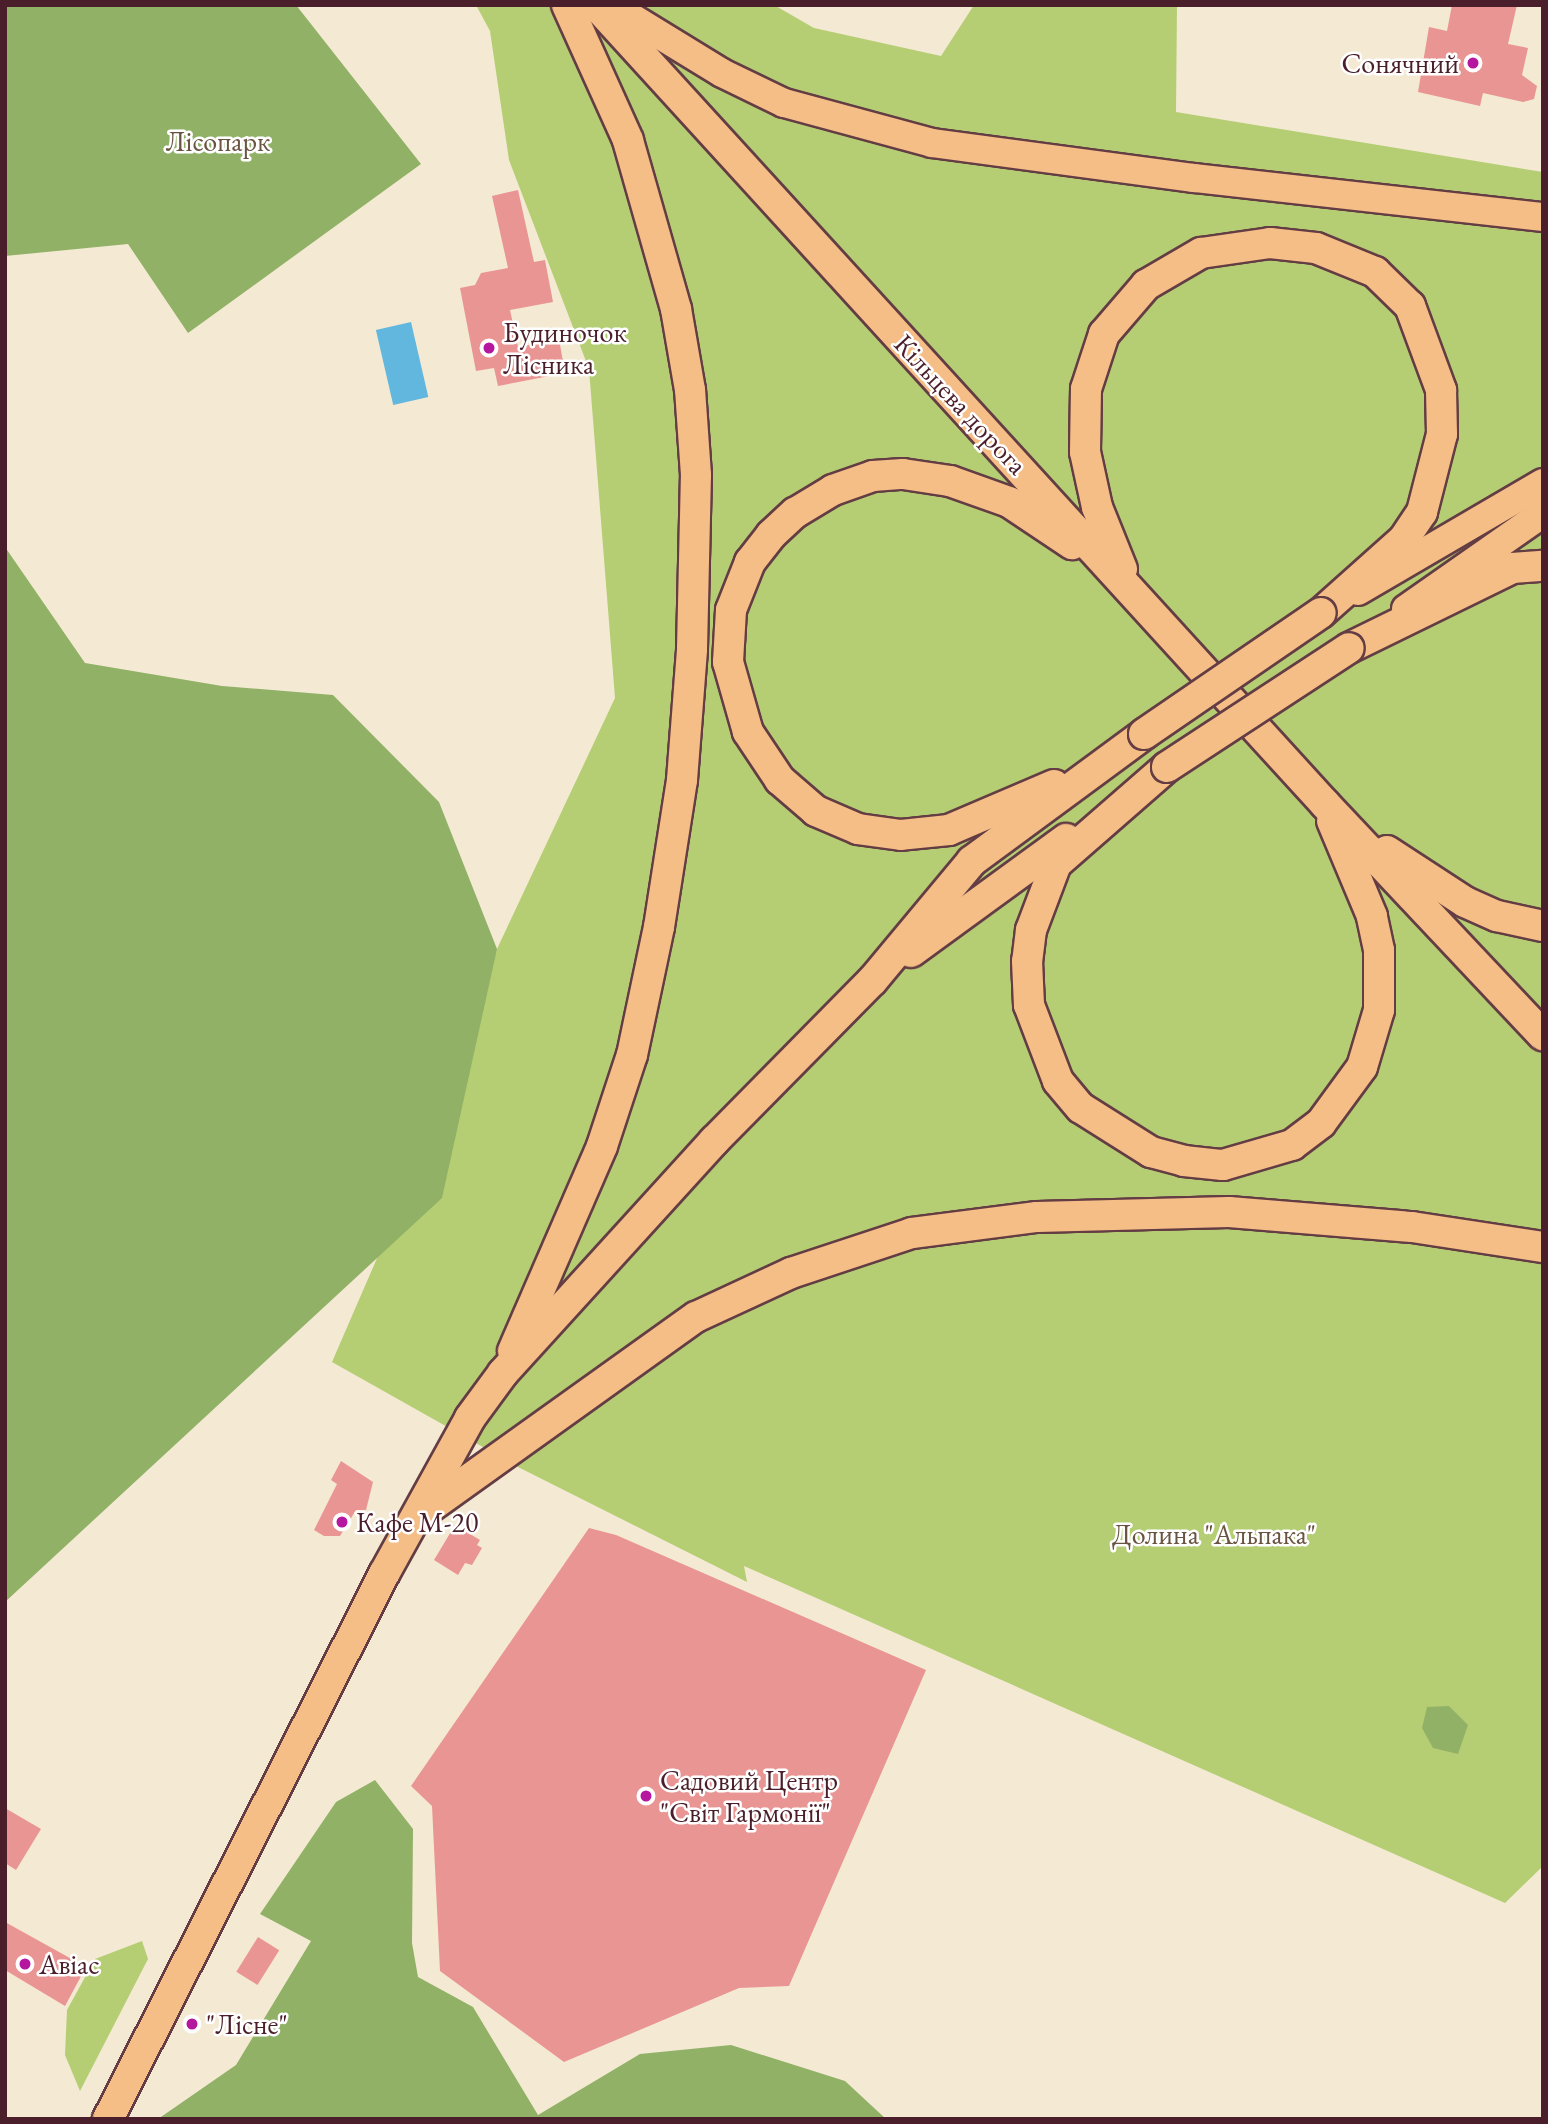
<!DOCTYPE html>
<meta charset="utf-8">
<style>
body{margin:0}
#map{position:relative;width:1548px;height:2124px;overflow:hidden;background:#f4e9d3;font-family:"EB Garamond",serif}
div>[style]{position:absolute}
.green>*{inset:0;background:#b5ce74}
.forest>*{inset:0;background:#90b166}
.water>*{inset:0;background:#61b7de;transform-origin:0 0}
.building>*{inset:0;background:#e99593;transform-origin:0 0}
.roads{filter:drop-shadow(2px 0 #643d44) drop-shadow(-2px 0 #643d44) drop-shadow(0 2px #643d44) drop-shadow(0 -2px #643d44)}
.primary>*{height:28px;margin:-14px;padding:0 14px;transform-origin:14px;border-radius:14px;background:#f6be87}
.trunk>*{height:30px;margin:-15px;padding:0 15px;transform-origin:15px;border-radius:15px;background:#f6be87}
.bridges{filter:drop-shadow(2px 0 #643d44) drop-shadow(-2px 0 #643d44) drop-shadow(0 2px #643d44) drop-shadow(0 -2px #643d44)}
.trunk-bridge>*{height:30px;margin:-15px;padding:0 15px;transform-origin:15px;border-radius:15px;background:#f6be87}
.dots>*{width:19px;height:19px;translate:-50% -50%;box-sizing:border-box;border:4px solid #fff;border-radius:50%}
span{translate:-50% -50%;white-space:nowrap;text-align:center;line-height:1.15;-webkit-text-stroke:5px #fff;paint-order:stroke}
.poi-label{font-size:28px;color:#4a1f2b}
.right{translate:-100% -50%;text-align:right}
.left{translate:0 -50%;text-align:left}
.park-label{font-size:28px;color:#6a5441}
.street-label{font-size:28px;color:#4a1f2b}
.frame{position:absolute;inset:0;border:7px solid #4a1f2b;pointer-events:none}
</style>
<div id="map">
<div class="green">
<i style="clip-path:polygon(476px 5px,774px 5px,814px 28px,941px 56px,974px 5px,1177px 5px,1176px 112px,1543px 172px,1543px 1866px,1505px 1903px,744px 1566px,747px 1582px,520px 1468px,332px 1362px,420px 1159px,497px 949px,615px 698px,589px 369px,509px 160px,490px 31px)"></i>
<i style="clip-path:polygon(142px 1941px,148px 1959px,80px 2091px,65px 2055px,67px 2010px,95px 1959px)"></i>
</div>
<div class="forest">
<i style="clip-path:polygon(5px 5px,296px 5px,421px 164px,188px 333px,128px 244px,5px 256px)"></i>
<i style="clip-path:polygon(5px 547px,85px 663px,222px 686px,333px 695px,439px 802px,497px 949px,442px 1198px,5px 1602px)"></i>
<i style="clip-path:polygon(1449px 1706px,1468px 1725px,1458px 1754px,1433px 1748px,1422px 1728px,1427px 1707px)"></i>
<i style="clip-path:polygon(375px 1780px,413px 1829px,412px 1943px,418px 1977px,473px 2007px,538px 2115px,640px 2054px,731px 2045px,845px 2081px,886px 2119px,158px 2119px,236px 2065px,311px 1941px,260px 1914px,336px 1802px)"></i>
</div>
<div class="water">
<i style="left:411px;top:322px;width:77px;height:36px;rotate:77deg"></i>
</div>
<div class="building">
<i style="clip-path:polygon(1452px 5px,1517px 5px,1508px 44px,1528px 48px,1522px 75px,1537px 86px,1534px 99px,1523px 102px,1483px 93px,1480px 106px,1418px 92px,1429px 27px,1447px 31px)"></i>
<i style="clip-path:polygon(518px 190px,534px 262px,545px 260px,553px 302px,510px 310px,518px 347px,559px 339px,565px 373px,498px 386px,494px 368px,476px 371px,460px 288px,475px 285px,481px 273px,508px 268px,492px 196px)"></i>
<i style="clip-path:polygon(341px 1461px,373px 1482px,366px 1510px,356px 1510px,340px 1536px,324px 1536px,314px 1530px,337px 1484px,331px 1480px)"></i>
<i style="clip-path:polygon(455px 1525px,480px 1540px,477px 1545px,482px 1548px,472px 1565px,465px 1563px,458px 1575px,434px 1560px)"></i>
<i style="clip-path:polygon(589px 1528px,616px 1535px,926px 1670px,789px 1986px,739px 1988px,564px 2062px,440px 1971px,432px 1806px,411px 1786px)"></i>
<i style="clip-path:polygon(5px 1808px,41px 1829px,16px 1870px,5px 1863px)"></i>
<i style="clip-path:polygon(5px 1922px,86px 1967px,65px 2006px,5px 1970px)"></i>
<i style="left:258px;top:1937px;width:25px;height:41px;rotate:32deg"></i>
</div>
<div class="roads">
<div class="primary">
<i style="left:611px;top:5px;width:130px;rotate:31.5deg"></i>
<i style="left:722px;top:73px;width:69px;rotate:25.8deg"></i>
<i style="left:784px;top:103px;width:153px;rotate:15.1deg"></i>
<i style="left:932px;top:143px;width:264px;rotate:7.6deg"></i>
<i style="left:1194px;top:178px;width:351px;rotate:6.4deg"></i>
<i style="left:1358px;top:591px;width:214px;rotate:-30.3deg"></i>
<i style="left:1406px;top:609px;width:167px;rotate:-35deg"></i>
</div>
<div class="trunk">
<i style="left:596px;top:5px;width:1082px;rotate:47.62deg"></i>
<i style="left:1325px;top:804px;width:318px;rotate:46.7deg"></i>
<i style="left:1122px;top:569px;width:67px;rotate:-112deg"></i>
<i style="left:1097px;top:507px;width:56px;rotate:-102.3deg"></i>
<i style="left:1085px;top:452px;width:63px;rotate:-89.1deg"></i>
<i style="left:1086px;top:389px;width:58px;rotate:-71.9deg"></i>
<i style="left:1104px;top:334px;width:65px;rotate:-49.4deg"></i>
<i style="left:1146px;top:285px;width:64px;rotate:-30.2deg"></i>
<i style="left:1201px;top:253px;width:70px;rotate:-8.2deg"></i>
<i style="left:1270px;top:243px;width:46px;rotate:6.2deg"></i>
<i style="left:1316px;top:248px;width:64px;rotate:22.1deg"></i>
<i style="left:1375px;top:272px;width:49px;rotate:44.2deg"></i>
<i style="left:1410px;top:306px;width:90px;rotate:69.7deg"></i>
<i style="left:1441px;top:390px;width:44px;rotate:88.7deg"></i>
<i style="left:1442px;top:434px;width:81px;rotate:104.4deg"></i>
<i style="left:1422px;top:512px;width:32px;rotate:124deg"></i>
<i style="left:1404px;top:539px;width:111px;rotate:138.3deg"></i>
<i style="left:1349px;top:648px;width:182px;rotate:-26.1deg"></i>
<i style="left:1512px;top:568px;width:31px;rotate:-4deg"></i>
<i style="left:1167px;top:767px;width:147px;rotate:138.9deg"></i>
<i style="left:1056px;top:864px;width:71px;rotate:110.7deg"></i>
<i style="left:1031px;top:930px;width:31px;rotate:97deg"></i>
<i style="left:1027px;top:961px;width:44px;rotate:87.4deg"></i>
<i style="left:1029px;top:1005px;width:81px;rotate:69.1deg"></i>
<i style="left:1058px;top:1081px;width:35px;rotate:50deg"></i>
<i style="left:1081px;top:1108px;width:83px;rotate:32.2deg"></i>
<i style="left:1151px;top:1152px;width:34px;rotate:15deg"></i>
<i style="left:1184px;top:1161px;width:39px;rotate:6deg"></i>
<i style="left:1223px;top:1165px;width:72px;rotate:-16.2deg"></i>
<i style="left:1292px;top:1145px;width:36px;rotate:-37deg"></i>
<i style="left:1321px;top:1123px;width:69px;rotate:-53.8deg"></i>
<i style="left:1362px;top:1067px;width:59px;rotate:-73.4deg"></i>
<i style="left:1379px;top:1010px;width:60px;rotate:-90deg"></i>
<i style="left:1379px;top:950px;width:35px;rotate:-102deg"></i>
<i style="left:1372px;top:916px;width:103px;rotate:-112.8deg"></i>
<i style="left:1054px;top:785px;width:114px;rotate:156.8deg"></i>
<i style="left:949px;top:830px;width:48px;rotate:174.1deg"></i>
<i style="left:901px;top:835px;width:43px;rotate:-172.1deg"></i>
<i style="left:858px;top:829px;width:46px;rotate:-156.8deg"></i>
<i style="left:816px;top:811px;width:48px;rotate:-139.3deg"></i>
<i style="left:780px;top:780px;width:58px;rotate:-123.7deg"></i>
<i style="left:748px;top:732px;width:73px;rotate:-105.9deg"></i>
<i style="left:728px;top:662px;width:52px;rotate:-86.7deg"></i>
<i style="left:731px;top:610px;width:52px;rotate:-68.4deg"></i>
<i style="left:750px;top:562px;width:34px;rotate:-52deg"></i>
<i style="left:771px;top:535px;width:33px;rotate:-43deg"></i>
<i style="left:795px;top:513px;width:44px;rotate:-31.2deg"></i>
<i style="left:833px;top:490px;width:42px;rotate:-19.3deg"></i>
<i style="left:873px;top:476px;width:30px;rotate:-4deg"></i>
<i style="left:903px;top:474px;width:48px;rotate:8.5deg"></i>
<i style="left:950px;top:481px;width:63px;rotate:19.6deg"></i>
<i style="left:1009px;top:502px;width:76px;rotate:33.7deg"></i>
<i style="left:1387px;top:851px;width:93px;rotate:33.2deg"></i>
<i style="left:1465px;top:902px;width:35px;rotate:24deg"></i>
<i style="left:1497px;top:916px;width:47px;rotate:12.3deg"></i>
<i style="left:911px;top:952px;width:192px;rotate:-36.1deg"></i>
<i style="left:513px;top:1351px;width:223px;rotate:-66.5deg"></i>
<i style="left:602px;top:1146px;width:96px;rotate:-71.8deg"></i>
<i style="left:632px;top:1055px;width:131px;rotate:-78.1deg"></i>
<i style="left:659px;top:927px;width:149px;rotate:-81.1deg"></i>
<i style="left:682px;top:780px;width:131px;rotate:-85.6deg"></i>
<i style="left:692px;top:649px;width:174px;rotate:-88.7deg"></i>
<i style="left:696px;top:475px;width:85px;rotate:-94deg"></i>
<i style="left:690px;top:390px;width:82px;rotate:-99.8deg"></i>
<i style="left:676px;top:309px;width:176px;rotate:-105.9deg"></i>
<i style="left:628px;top:140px;width:148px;rotate:-114.3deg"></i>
<i style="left:419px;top:1515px;width:340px;rotate:-35.6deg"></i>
<i style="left:696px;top:1317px;width:105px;rotate:-24.9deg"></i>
<i style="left:791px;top:1273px;width:127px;rotate:-18.3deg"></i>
<i style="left:912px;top:1233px;width:126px;rotate:-7.3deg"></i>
<i style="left:1037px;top:1217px;width:192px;rotate:-1.5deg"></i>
<i style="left:1229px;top:1212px;width:184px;rotate:4.7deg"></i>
<i style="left:1412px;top:1227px;width:133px;rotate:8.7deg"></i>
<i style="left:108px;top:2119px;width:611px;rotate:-63.14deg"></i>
<i style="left:384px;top:1574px;width:178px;rotate:-61.1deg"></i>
<i style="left:470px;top:1418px;width:56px;rotate:-53.7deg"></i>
<i style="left:503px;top:1373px;width:314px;rotate:-47.7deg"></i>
<i style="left:714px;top:1141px;width:225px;rotate:-45.4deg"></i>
<i style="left:872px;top:981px;width:156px;rotate:-50.2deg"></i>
<i style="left:972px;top:861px;width:214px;rotate:-36.4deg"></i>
</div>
</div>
<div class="bridges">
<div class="trunk-bridge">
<i style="left:1144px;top:734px;width:214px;rotate:-34.4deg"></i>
<i style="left:1167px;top:767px;width:217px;rotate:-33.2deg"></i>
</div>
</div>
<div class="dots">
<i style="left:1473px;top:63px;background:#b5179e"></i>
<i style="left:489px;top:348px;background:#b5179e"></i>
<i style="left:342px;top:1522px;background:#b5179e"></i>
<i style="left:646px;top:1796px;background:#b5179e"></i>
<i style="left:25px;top:1964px;background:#b5179e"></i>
<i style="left:192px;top:2024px;background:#b5179e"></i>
</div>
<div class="poi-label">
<span class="right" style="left:1459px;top:63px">Сонячний</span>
<span class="left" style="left:503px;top:348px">Будиночок<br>Лісника</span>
<span class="left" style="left:356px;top:1522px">Кафе М-20</span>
<span class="left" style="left:660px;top:1796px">Садовий Центр<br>"Світ Гармонії"</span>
<span class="left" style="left:39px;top:1964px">Авіас</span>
<span class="left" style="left:206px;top:2024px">"Лісне"</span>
</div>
<div class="park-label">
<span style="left:218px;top:141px">Лісопарк</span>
<span style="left:1214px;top:1534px">Долина "Альпака"</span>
</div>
<div class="street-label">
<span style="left:961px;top:404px;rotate:47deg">Кільцева дорога</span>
</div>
<div class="frame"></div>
</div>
